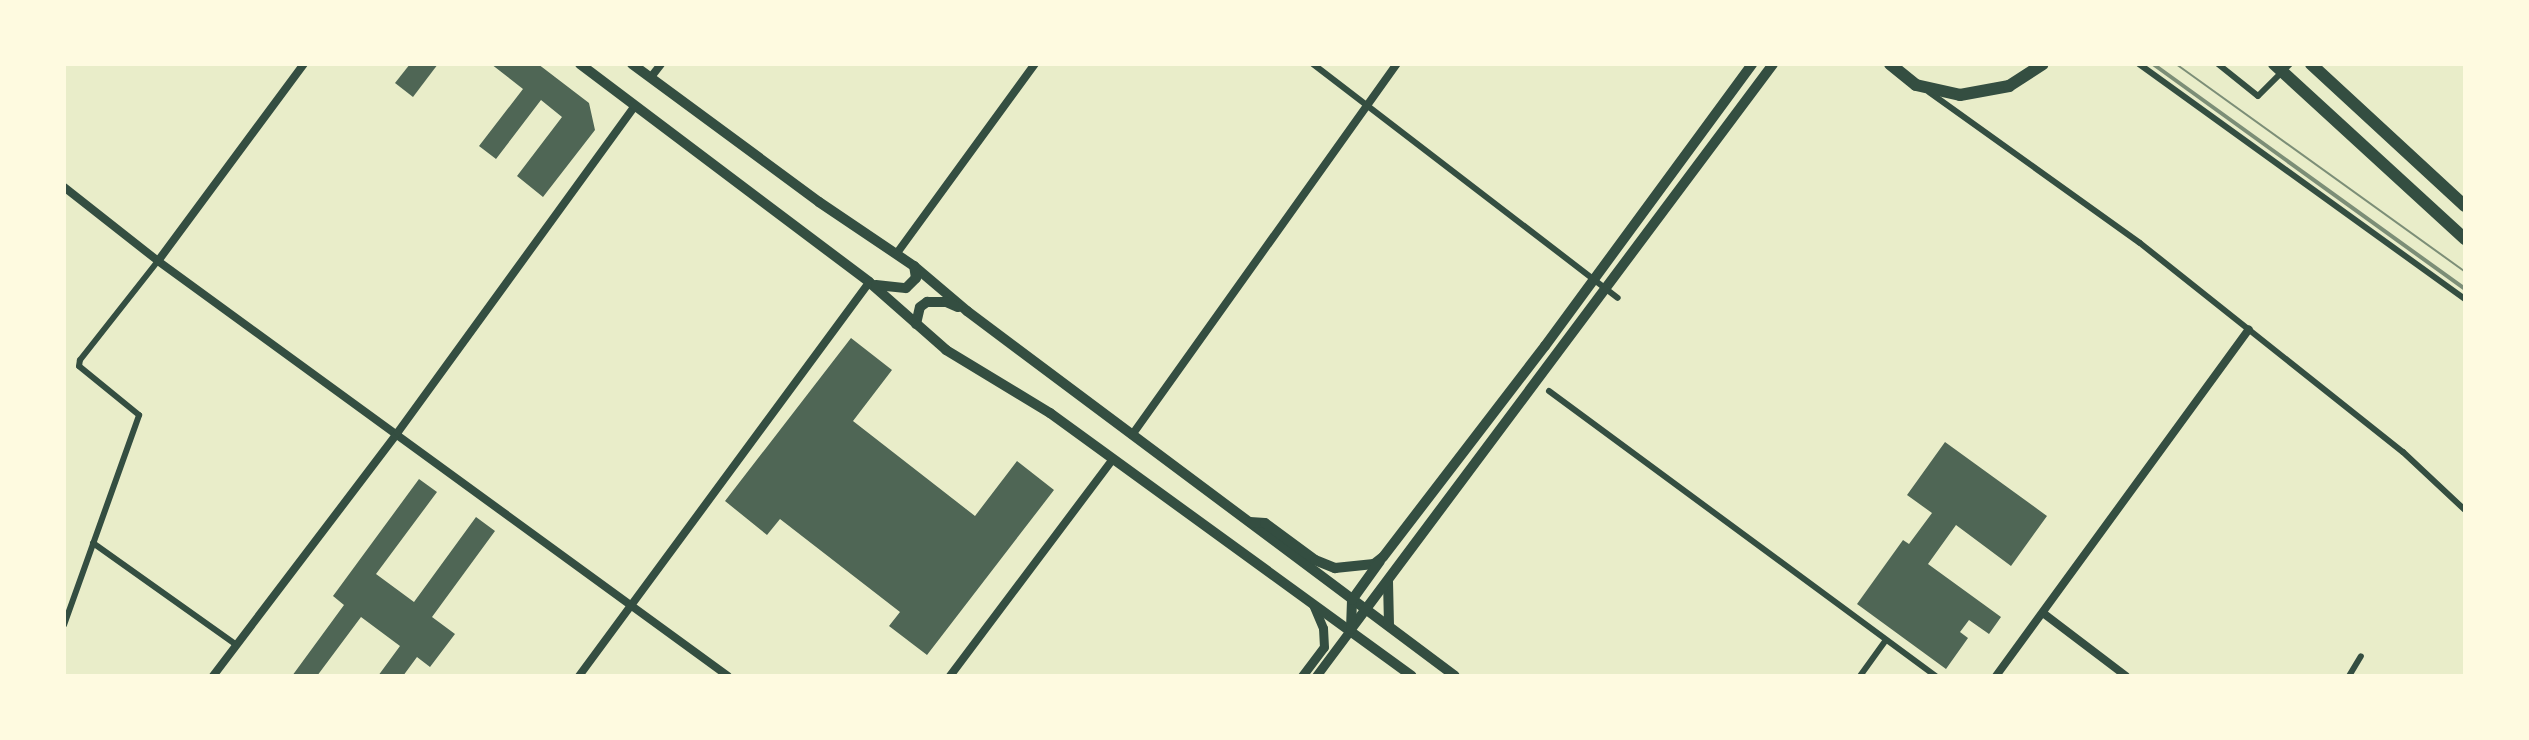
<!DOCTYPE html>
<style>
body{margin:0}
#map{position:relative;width:2529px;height:740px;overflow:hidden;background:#e9edc9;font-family:Signika,sans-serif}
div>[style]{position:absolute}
.building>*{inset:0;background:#4f6655}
.minor>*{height:6px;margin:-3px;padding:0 3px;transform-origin:3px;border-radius:3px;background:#344e41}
.tertiary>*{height:8px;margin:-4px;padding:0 4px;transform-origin:4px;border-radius:4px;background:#344e41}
.secondary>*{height:9px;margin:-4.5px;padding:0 4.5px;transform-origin:4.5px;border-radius:4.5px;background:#344e41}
.primary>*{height:10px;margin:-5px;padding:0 5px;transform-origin:5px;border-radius:5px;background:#344e41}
.motorway>*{height:12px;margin:-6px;padding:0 6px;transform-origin:6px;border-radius:6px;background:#344e41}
.tram>*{height:2px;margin:-1px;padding:0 1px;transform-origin:1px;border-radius:1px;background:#7c8e77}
.rail>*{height:4px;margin:-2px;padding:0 2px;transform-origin:2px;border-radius:2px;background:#7c8e77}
span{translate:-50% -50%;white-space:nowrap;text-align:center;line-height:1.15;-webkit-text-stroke:6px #fefae0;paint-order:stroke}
.frame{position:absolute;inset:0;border:66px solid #fefae0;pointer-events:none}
</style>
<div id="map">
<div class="building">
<i style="clip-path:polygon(410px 64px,438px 64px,413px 97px,395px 83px)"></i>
<i style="clip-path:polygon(491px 64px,538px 64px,589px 103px,595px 130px,543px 197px,517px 176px,562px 117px,541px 100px,496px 159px,479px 146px,523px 89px)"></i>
<i style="clip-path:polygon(851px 338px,892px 370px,853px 421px,975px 516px,1017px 461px,1054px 490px,927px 655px,889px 626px,900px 612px,780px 519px,767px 535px,725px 501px)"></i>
<i style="clip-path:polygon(1945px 442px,2047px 516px,2011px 566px,1956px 525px,1928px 564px,2001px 617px,1989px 634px,1969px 620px,1960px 632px,1968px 638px,1946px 669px,1857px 604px,1903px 540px,1909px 544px,1932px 513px,1907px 495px)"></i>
<i style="clip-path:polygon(419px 479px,437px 492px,376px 574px,414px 602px,476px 517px,495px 531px,432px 617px,455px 634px,430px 667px,417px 657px,403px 676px,378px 676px,400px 646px,361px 617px,317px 676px,292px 676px,344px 605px,333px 596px)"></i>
</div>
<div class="minor">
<i style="left:1313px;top:64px;width:384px;rotate:37.5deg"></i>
<i style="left:2139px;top:64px;width:402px;rotate:35.8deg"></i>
<i style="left:2218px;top:64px;width:51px;rotate:38.7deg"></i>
<i style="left:2258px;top:96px;width:45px;rotate:-45deg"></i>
<i style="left:1929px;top:92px;width:259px;rotate:35.6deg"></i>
<i style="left:2140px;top:243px;width:336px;rotate:38.5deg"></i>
<i style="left:2403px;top:452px;width:85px;rotate:43.1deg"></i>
<i style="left:1549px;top:391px;width:481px;rotate:36.4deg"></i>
<i style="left:93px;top:543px;width:174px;rotate:35.4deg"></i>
<i style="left:64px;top:625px;width:223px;rotate:-70.3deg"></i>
<i style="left:139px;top:415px;width:77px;rotate:-140.8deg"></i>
<i style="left:79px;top:366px;width:6px;rotate:-81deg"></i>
<i style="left:80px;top:360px;width:126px;rotate:-51.8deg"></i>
<i style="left:1860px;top:676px;width:44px;rotate:-54.2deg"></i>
<i style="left:2349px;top:676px;width:23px;rotate:-59deg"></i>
</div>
<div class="tertiary">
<i style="left:651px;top:77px;width:16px;rotate:-52deg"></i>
<i style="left:64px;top:187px;width:120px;rotate:38.2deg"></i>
<i style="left:158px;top:261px;width:705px;rotate:36.06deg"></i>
<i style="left:897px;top:253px;width:234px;rotate:-53.9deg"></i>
<i style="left:158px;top:261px;width:245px;rotate:-53.5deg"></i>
<i style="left:1132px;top:435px;width:456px;rotate:-54.5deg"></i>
<i style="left:2043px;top:613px;width:104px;rotate:37.2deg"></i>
<i style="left:213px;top:676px;width:306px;rotate:-52.8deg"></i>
<i style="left:398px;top:432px;width:403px;rotate:-54deg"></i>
<i style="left:579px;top:676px;width:489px;rotate:-53.6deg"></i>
<i style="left:950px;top:676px;width:271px;rotate:-53.1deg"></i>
<i style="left:1996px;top:676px;width:429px;rotate:-53.9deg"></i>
</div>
<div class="secondary">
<i style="left:1302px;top:676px;width:36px;rotate:-53deg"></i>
<i style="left:1324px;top:647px;width:19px;rotate:-93deg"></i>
<i style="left:1323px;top:628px;width:25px;rotate:-113deg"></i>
<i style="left:1316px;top:676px;width:59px;rotate:-53.3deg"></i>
</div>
<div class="primary">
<i style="left:580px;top:64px;width:362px;rotate:37deg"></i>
<i style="left:869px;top:282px;width:103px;rotate:41.4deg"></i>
<i style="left:946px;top:350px;width:122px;rotate:31.2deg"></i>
<i style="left:1050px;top:413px;width:447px;rotate:36deg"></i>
<i style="left:632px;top:64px;width:232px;rotate:36.4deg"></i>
<i style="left:819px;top:202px;width:115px;rotate:34deg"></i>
<i style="left:914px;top:266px;width:70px;rotate:40.3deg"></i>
<i style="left:967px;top:311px;width:609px;rotate:36.79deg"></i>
<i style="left:876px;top:285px;width:30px;rotate:6deg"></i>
<i style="left:906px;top:288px;width:14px;rotate:-45deg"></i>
<i style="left:916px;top:278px;width:12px;rotate:-99deg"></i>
<i style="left:916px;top:324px;width:17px;rotate:-77deg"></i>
<i style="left:920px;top:307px;width:9px;rotate:-36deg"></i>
<i style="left:927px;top:302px;width:19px"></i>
<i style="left:946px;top:302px;width:13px;rotate:23deg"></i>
<i style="left:1250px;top:522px;width:15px;rotate:4deg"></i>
<i style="left:1265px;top:523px;width:62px;rotate:36.5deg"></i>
<i style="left:1315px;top:560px;width:22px;rotate:22deg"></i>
<i style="left:1335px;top:568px;width:39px;rotate:-6deg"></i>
<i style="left:1374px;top:564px;width:11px;rotate:-38deg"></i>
<i style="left:1383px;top:557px;width:266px;rotate:-52.5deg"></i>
<i style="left:1545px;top:346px;width:350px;rotate:-53.7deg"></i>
<i style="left:1388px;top:581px;width:45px;rotate:88.7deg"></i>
<i style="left:1351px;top:629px;width:705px;rotate:-53.24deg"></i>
<i style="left:1351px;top:629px;width:29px;rotate:-88deg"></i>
<i style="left:1352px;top:600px;width:48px;rotate:-54.3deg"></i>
</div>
<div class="motorway">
<i style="left:1890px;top:64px;width:33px;rotate:39deg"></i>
<i style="left:1916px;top:85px;width:45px;rotate:12.8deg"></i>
<i style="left:1960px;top:95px;width:50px;rotate:-10.4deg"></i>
<i style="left:2009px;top:86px;width:40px;rotate:-32.9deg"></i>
<i style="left:2274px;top:64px;width:259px;rotate:42.5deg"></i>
<i style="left:2311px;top:64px;width:209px;rotate:42.7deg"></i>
</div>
<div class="tram">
<i style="left:2176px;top:64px;width:356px;rotate:35.7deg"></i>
</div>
<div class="rail">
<i style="left:2153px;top:64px;width:385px;rotate:35.8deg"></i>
</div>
<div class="frame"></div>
</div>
